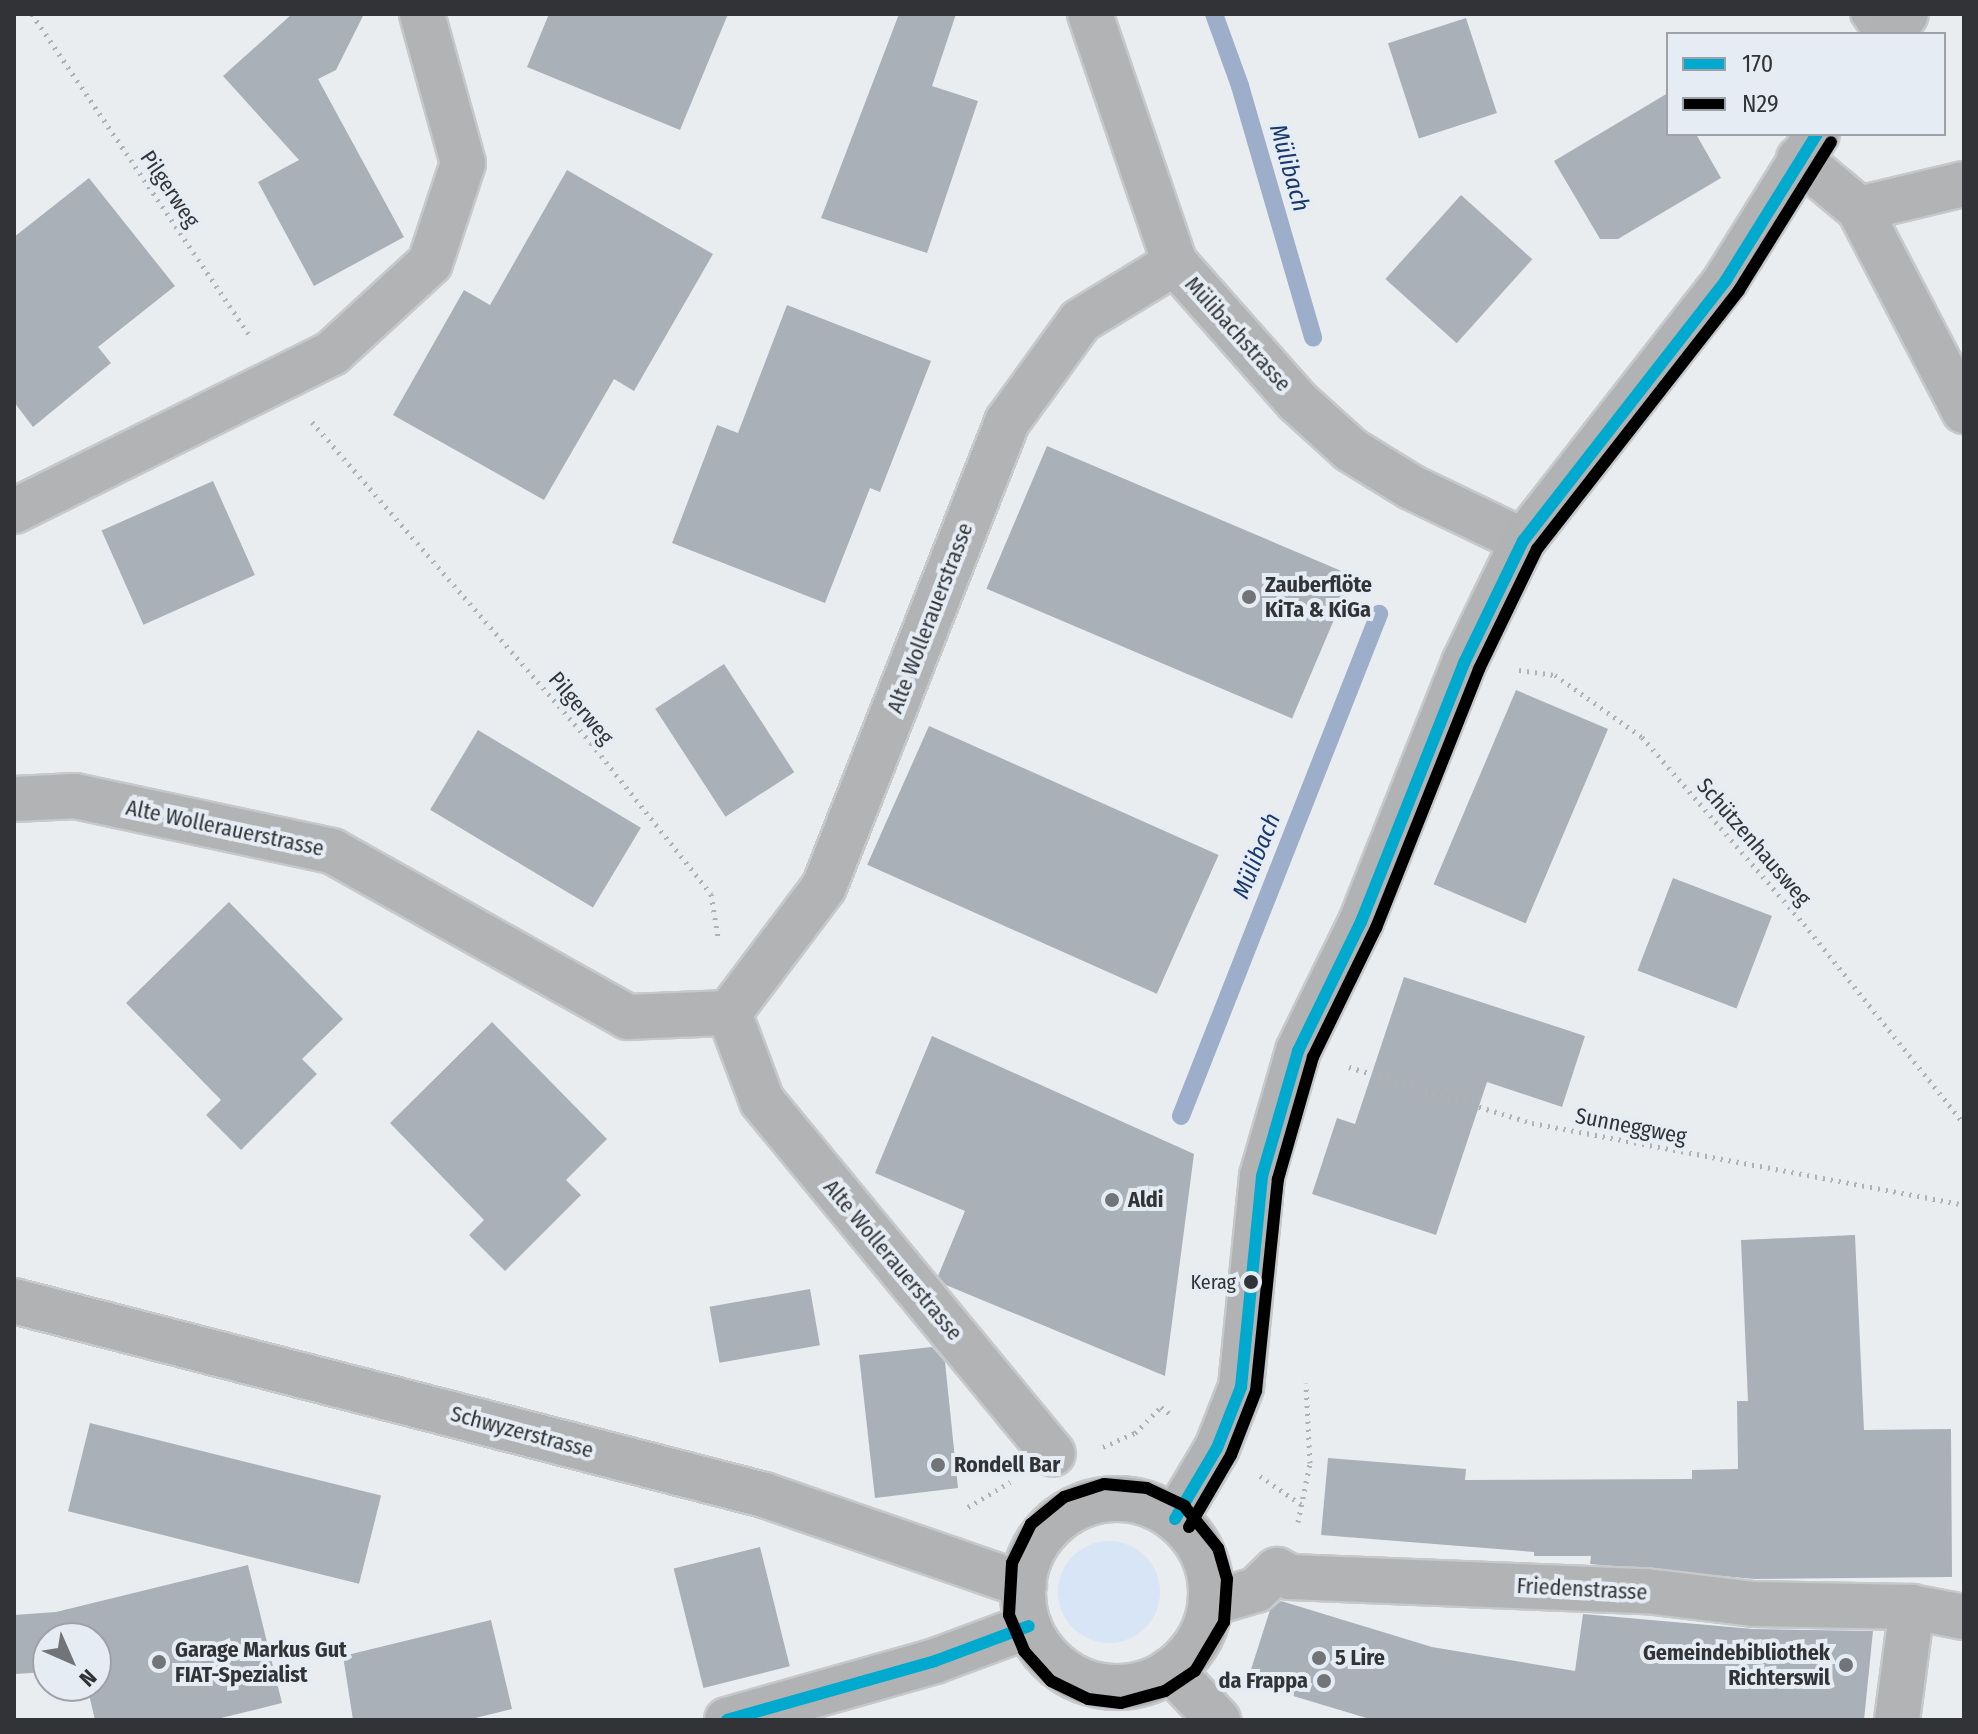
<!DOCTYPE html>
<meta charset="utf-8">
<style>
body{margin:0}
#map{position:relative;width:1978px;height:1734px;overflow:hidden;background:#eaedf0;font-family:"Fira Sans Condensed",sans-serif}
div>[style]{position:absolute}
.green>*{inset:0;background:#d8e5f7}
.round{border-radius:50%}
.stream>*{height:18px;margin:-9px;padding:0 9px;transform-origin:9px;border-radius:9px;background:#9caeca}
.building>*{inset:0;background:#aab0b8;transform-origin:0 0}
.path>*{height:5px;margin-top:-2.5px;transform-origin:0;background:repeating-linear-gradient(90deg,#afb2b4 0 2px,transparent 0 8px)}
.roads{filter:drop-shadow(2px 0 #c6c8ca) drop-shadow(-2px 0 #c6c8ca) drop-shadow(0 2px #c6c8ca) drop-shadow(0 -2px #c6c8ca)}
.lane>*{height:28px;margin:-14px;padding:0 14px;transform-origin:14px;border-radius:14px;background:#b2b3b4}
.street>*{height:44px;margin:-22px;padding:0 22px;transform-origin:22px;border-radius:22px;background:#b2b3b4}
.secondary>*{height:44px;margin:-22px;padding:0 22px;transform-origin:22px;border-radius:22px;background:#b0b2b4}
.secondary>.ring{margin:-22px;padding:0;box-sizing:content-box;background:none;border:44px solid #b0b2b4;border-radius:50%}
.bus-1>*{height:12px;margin:-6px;padding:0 6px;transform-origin:6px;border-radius:6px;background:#00a9ce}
.bus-2>*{height:12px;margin:-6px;padding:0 6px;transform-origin:6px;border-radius:6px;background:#000}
.dots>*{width:22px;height:22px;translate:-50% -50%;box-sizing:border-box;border:4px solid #e6ecf4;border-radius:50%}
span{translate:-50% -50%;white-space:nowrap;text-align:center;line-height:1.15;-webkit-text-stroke:8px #e6ecf4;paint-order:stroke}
.bus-label{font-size:20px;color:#313336}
.right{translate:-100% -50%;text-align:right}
.street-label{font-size:22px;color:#313336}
.poi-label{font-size:22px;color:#313336;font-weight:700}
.left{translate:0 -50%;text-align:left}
.water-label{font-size:24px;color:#173869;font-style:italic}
.frame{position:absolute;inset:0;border:16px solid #313336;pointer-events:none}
.legend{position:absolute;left:1666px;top:32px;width:280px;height:104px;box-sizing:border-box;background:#e6ecf4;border:2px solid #9ea2a8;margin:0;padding:10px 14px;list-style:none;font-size:24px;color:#313336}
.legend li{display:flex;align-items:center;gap:16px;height:40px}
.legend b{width:40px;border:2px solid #9ea2a8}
.north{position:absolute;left:32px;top:1622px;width:80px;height:80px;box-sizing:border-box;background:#e6ecf4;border:2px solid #9ea2a8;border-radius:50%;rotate:135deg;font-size:22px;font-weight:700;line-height:32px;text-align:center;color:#313336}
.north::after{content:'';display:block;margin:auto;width:28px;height:36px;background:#727477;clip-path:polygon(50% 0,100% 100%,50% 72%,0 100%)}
</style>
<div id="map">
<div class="green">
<i class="round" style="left:1058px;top:1541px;width:102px;height:102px"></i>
</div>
<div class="stream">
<i style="left:1214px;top:14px;width:77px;rotate:70.1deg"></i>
<i style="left:1240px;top:86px;width:262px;rotate:73.8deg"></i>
<i style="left:1181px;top:1116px;width:540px;rotate:-68.47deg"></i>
</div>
<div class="building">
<i style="clip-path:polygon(292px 14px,364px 14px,336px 70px,318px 79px,404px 237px,314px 286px,258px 182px,299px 160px,223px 76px)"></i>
<i style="clip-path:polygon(549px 14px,728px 14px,680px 130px,527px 67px)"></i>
<i style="clip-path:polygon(899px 14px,956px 14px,932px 86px,978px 101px,927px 253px,821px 218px)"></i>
<i style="left:1466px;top:18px;width:100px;height:82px;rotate:72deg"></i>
<i style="clip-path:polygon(1668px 93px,1668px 134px,1696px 134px,1721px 178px,1618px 239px,1600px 239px,1554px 161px)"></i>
<i style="clip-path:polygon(567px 170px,713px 254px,634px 391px,614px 379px,544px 500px,393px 415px,464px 290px,490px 305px)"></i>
<i style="clip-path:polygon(89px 178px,175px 286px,98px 347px,111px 363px,33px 427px,14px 402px,14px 237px)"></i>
<i style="left:1461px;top:195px;width:96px;height:113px;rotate:42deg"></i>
<i style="clip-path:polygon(787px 305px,931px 361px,880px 492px,870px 488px,825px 603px,672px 543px,717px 425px,738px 433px)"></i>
<i style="left:1047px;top:446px;width:332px;height:155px;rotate:23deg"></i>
<i style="left:213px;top:481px;width:103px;height:122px;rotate:66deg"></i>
<i style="left:724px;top:664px;width:129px;height:82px;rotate:57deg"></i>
<i style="left:1516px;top:690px;width:100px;height:211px;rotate:23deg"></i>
<i style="left:929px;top:726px;width:317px;height:152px;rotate:24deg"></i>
<i style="left:478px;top:730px;width:190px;height:93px;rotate:31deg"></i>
<i style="left:1673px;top:878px;width:106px;height:99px;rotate:21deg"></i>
<i style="clip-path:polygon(229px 902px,343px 1019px,302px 1059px,317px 1074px,241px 1150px,206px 1115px,221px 1100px,126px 1003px)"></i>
<i style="clip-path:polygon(1404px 977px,1585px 1036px,1562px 1107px,1487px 1082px,1436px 1235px,1312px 1194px,1337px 1118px,1355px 1124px)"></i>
<i style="clip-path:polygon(492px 1022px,607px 1139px,566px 1180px,581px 1195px,505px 1271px,469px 1235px,484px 1220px,390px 1123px)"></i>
<i style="clip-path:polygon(932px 1036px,1194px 1154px,1165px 1376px,946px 1285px,938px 1276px,965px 1211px,875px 1173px)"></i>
<i style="clip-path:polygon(1855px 1235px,1864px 1430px,1951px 1429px,1952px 1577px,1755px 1579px,1590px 1564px,1591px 1556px,1534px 1556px,1534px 1552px,1321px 1535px,1328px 1458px,1466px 1469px,1465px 1480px,1692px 1479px,1692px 1470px,1738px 1469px,1737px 1401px,1748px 1401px,1741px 1240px)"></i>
<i style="left:810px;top:1289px;width:57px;height:102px;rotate:80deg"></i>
<i style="clip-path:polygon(932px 1347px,945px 1362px,958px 1488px,875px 1498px,859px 1355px)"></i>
<i style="left:90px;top:1423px;width:300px;height:91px;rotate:14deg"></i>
<i style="left:760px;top:1547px;width:123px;height:89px;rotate:76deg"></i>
<i style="clip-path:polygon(248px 1565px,282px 1703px,213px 1720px,95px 1720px,87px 1686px,96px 1686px,96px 1638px,48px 1638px,48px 1672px,14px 1674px,14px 1615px,56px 1612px)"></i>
<i style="clip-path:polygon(1281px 1601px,1432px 1647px,1575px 1671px,1583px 1614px,1753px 1629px,1873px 1631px,1864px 1720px,1373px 1720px,1247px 1682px,1270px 1610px)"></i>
<i style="clip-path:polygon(491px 1620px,512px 1709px,467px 1720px,353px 1720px,343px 1656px)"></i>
</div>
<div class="path">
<i style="left:32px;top:14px;width:389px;rotate:55.9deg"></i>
<i style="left:312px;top:422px;width:425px;rotate:49deg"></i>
<i style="left:591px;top:743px;width:193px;rotate:51.5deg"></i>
<i style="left:711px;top:894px;width:44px;rotate:80.8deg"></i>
<i style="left:1519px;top:670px;width:36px;rotate:8deg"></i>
<i style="left:1555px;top:675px;width:107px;rotate:35.5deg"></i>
<i style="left:1642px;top:737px;width:247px;rotate:49.1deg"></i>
<i style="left:1804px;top:924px;width:256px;rotate:51.3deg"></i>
<i style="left:1349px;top:1067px;width:191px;rotate:17deg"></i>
<i style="left:1532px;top:1123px;width:440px;rotate:10.7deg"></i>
<i style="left:1103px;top:1447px;width:35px;rotate:-24deg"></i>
<i style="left:1135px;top:1433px;width:37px;rotate:-45deg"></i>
<i style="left:1161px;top:1407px;width:15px;rotate:37deg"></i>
<i style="left:1260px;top:1476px;width:51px;rotate:34.6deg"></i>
<i style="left:968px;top:1507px;width:49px;rotate:-30.8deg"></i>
<i style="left:1298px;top:1522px;width:60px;rotate:-78.5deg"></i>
<i style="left:1310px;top:1463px;width:80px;rotate:-92.9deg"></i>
</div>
<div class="roads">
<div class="lane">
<i style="left:1865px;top:14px;width:24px;rotate:55deg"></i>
</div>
<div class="street">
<i style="left:1090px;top:14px;width:263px;rotate:71.2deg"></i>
<i style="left:1175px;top:263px;width:186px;rotate:48.5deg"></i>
<i style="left:1298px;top:402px;width:72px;rotate:42.2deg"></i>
<i style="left:1351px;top:450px;width:70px;rotate:31.7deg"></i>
<i style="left:1411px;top:487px;width:124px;rotate:25.7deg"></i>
<i style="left:1799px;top:159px;width:78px;rotate:39.8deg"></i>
<i style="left:1859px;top:209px;width:228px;rotate:62.5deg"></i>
<i style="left:1859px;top:209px;width:108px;rotate:-13.4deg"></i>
<i style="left:14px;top:511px;width:355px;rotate:-26.4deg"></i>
<i style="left:332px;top:353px;width:133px;rotate:-42.6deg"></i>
<i style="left:430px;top:263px;width:105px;rotate:-71.7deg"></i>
<i style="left:463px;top:163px;width:155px;rotate:-105.4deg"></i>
<i style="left:14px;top:799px;width:61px;rotate:-2.8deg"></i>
<i style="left:75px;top:796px;width:263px;rotate:12.1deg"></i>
<i style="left:332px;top:851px;width:339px;rotate:29.3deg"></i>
<i style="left:628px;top:1017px;width:101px;rotate:-2.3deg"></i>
<i style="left:729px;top:1013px;width:158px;rotate:-53deg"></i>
<i style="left:824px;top:887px;width:500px;rotate:-68.5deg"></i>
<i style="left:1007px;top:422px;width:125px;rotate:-54.1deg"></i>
<i style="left:1080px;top:321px;width:111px;rotate:-31.4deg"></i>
<i style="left:729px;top:1013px;width:94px;rotate:69.4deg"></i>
<i style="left:762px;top:1101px;width:457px;rotate:50.5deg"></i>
<i style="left:1211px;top:1603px;width:47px;rotate:-16.1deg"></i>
<i style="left:1256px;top:1590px;width:29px;rotate:-44deg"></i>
<i style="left:1277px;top:1570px;width:15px;rotate:28deg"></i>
<i style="left:1290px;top:1577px;width:356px;rotate:2.3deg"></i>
<i style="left:1646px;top:1591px;width:108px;rotate:6.9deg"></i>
<i style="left:1753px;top:1604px;width:159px;rotate:1.1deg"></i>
<i style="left:1912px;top:1607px;width:53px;rotate:10.9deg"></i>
<i style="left:1171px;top:1670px;width:69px;rotate:46.8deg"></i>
<i style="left:1897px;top:1720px;width:114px;rotate:-82.4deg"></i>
</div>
<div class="secondary">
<i style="left:1892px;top:34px;width:24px;rotate:-55deg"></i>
<i style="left:14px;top:1301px;width:775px;rotate:14.5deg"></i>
<i style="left:764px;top:1495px;width:275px;rotate:19.1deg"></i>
<i class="ring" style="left:1023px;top:1499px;width:144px;height:144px"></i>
<i style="left:1175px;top:1519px;width:82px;rotate:-59.4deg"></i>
<i style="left:1217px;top:1448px;width:66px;rotate:-68.5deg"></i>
<i style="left:1241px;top:1387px;width:212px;rotate:-84.3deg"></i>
<i style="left:1262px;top:1176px;width:130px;rotate:-73.9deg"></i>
<i style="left:1298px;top:1051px;width:144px;rotate:-64deg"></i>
<i style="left:1361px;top:922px;width:279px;rotate:-68.3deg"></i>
<i style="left:1464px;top:663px;width:136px;rotate:-64.2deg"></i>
<i style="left:1523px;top:541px;width:331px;rotate:-52.1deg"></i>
<i style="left:1726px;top:280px;width:172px;rotate:-58.1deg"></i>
<i style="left:727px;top:1720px;width:216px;rotate:-15.8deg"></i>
<i style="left:935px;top:1661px;width:100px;rotate:-20.4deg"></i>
</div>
</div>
<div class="bus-1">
<i style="left:1175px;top:1519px;width:82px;rotate:-59.4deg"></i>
<i style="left:1217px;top:1448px;width:66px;rotate:-68.5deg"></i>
<i style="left:1241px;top:1387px;width:212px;rotate:-84.3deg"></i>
<i style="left:1262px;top:1176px;width:130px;rotate:-73.9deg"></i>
<i style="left:1298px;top:1051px;width:144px;rotate:-64deg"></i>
<i style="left:1361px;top:922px;width:279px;rotate:-68.3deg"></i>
<i style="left:1464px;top:663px;width:136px;rotate:-64.2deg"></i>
<i style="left:1523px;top:541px;width:331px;rotate:-52.1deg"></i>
<i style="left:1726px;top:280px;width:172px;rotate:-58.1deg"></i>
<i style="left:727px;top:1720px;width:216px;rotate:-15.8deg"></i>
<i style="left:935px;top:1661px;width:100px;rotate:-20.4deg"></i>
</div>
<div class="bus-2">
<i style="left:1185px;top:1506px;width:42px;rotate:-154.7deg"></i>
<i style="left:1147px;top:1488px;width:43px;rotate:-174.7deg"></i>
<i style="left:1104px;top:1484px;width:42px;rotate:162deg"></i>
<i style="left:1064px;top:1497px;width:43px;rotate:140.7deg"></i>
<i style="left:1031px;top:1524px;width:43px;rotate:116deg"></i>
<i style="left:1012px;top:1563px;width:52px;rotate:93.3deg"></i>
<i style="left:1009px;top:1615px;width:39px;rotate:67deg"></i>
<i style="left:1024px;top:1651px;width:40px;rotate:48deg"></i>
<i style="left:1051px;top:1681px;width:41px;rotate:25.9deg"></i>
<i style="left:1088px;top:1699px;width:33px;rotate:7deg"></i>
<i style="left:1121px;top:1703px;width:46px;rotate:-15.3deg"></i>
<i style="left:1165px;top:1691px;width:36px;rotate:-34deg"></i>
<i style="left:1195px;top:1671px;width:57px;rotate:-59.4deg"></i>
<i style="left:1224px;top:1622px;width:43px;rotate:-86deg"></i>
<i style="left:1227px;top:1579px;width:32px;rotate:-106deg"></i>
<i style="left:1218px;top:1548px;width:53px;rotate:-128.8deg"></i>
<i style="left:1189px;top:1527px;width:83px;rotate:-59.7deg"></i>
<i style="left:1231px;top:1455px;width:69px;rotate:-68.7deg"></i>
<i style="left:1256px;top:1391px;width:213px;rotate:-84.1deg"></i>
<i style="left:1278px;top:1179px;width:127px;rotate:-74deg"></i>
<i style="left:1313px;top:1057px;width:144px;rotate:-64deg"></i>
<i style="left:1376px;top:928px;width:279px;rotate:-68.3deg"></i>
<i style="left:1479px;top:669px;width:133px;rotate:-64.2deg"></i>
<i style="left:1537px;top:549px;width:328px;rotate:-52deg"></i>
<i style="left:1739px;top:290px;width:174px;rotate:-58.1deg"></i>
</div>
<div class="dots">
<i style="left:1249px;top:597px;background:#727477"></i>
<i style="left:1112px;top:1200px;background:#727477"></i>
<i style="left:1251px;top:1282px;background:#313336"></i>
<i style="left:938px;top:1465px;background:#727477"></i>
<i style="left:1319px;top:1658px;background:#727477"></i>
<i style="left:159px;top:1662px;background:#727477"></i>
<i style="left:1846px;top:1665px;background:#727477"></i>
<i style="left:1324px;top:1681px;background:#727477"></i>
</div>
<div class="bus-label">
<span class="right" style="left:1236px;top:1282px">Kerag</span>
</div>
<div class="street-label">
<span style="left:170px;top:189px;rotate:56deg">Pilgerweg</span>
<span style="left:1238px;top:334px;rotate:48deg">Mülibachstrasse</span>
<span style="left:930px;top:618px;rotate:-69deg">Alte Wollerauerstrasse</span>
<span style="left:581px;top:708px;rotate:50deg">Pilgerweg</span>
<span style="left:225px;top:828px;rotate:12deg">Alte Wollerauerstrasse</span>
<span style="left:1754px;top:842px;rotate:49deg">Schützenhausweg</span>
<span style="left:1631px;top:1126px;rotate:11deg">Sunneggweg</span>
<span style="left:893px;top:1260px;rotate:50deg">Alte Wollerauerstrasse</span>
<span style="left:522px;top:1432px;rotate:15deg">Schwyzerstrasse</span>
<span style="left:1582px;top:1589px;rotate:3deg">Friedenstrasse</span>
</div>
<div class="poi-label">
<span class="left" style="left:1265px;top:597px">Zauberflöte<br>KiTa &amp; KiGa</span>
<span class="left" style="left:1128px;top:1200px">Aldi</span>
<span class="left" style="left:954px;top:1465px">Rondell Bar</span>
<span class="left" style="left:175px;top:1662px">Garage Markus Gut<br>FIAT-Spezialist</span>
<span class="right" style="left:1830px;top:1665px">Gemeindebibliothek<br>Richterswil</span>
<span class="left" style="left:1335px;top:1658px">5 Lire</span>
<span class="right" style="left:1308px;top:1681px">da Frappa</span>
</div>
<div class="water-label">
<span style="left:1289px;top:168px;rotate:74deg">Mülibach</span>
<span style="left:1257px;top:856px;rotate:-68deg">Mülibach</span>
</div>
<div class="frame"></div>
<ul class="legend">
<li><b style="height:10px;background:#00a9ce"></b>170</li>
<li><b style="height:10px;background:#000"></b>N29</li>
</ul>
<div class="north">N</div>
</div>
